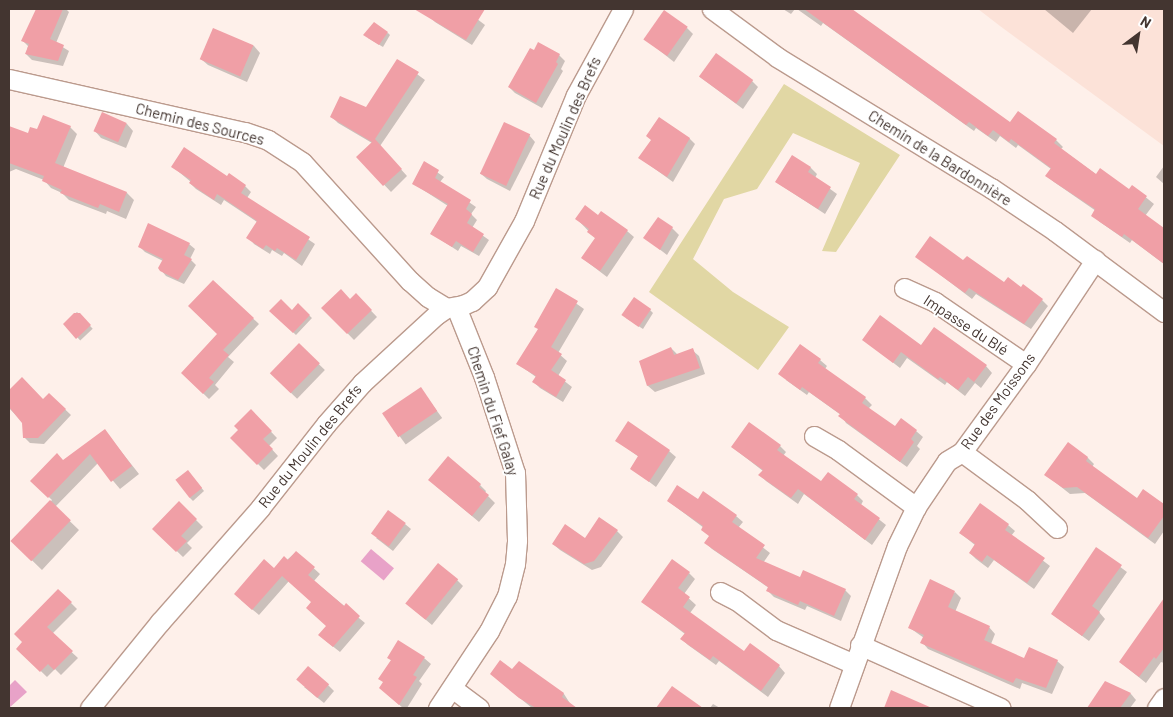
<!DOCTYPE html>
<meta charset="utf-8">
<style>
body{margin:0}
#map{position:relative;width:1173px;height:717px;overflow:hidden;background:#fef0ea;font-family:Barlow,sans-serif}
div>[style]{position:absolute}
.built>*{inset:0;background:#fce2d8}
.green>*{inset:0;background:#e1d7a4}
.water>*{inset:0;background:#e8a2c8;transform-origin:0 0}
.shadow>*{inset:0;background:#0003;transform-origin:0 0}
.building>*{inset:0;background:#f09fa6;transform-origin:0 0}
.roads{filter:drop-shadow(1px 0 #bb9a8d) drop-shadow(-1px 0 #bb9a8d) drop-shadow(0 1px #bb9a8d) drop-shadow(0 -1px #bb9a8d)}
.minor>*{height:19px;margin:-9.5px;padding:0 9.5px;transform-origin:9.5px;border-radius:9.5px;background:#fff}
span{translate:-50% -50%;white-space:nowrap;text-align:center;line-height:1.15;-webkit-text-stroke:4px #fff;paint-order:stroke}
.street-label{font-size:15px;color:#433530}
.frame{position:absolute;inset:0;border:10px solid #433530;pointer-events:none}
.north{position:absolute;left:1113px;top:10px;width:50px;height:50px;-webkit-text-stroke:4px #fff;paint-order:stroke;rotate:31deg;font-size:14px;font-weight:700;line-height:20px;text-align:center;color:#433530}
.north::after{content:'';display:block;margin:auto;width:18px;height:22px;background:#433530;clip-path:polygon(50% 0,100% 100%,50% 72%,0 100%)}
</style>
<div id="map">
<div class="built">
<i style="clip-path:polygon(978px 9px,1164px 9px,1164px 146px,1000px 26px)"></i>
</div>
<div class="green">
<i style="clip-path:polygon(784px 84px,900px 155px,836px 252px,822px 251px,860px 163px,793px 133px,757px 189px,724px 199px,693px 259px,733px 292px,789px 327px,758px 370px,649px 292px)"></i>
</div>
<div class="water">
<i style="left:371px;top:549px;width:30px;height:16px;rotate:40deg"></i>
<i style="clip-path:polygon(15px 680px,27px 692px,9px 708px,9px 686px)"></i>
</div>
<div class="shadow">
<i style="clip-path:polygon(37px 9px,66px 9px,69px 12px,56px 43px,69px 51px,63px 66px,32px 60px,26px 54px,28px 46px,23px 41px)"></i>
<i style="clip-path:polygon(433px 9px,464px 9px,485px 25px,472px 45px,435px 22px,429px 16px)"></i>
<i style="clip-path:polygon(783px 9px,795px 9px,791px 14px)"></i>
<i style="clip-path:polygon(797px 9px,850px 9px,1010px 124px,1056px 140px,1063px 147px,1061px 149px,1097px 175px,1129px 191px,1132px 186px,1154px 204px,1145px 216px,1164px 230px,1164px 264px,1132px 240px,1130px 243px,1100px 222px,1093px 215px,1096px 211px,1054px 182px,1047px 176px,1051px 169px,1018px 145px,1016px 148px,1000px 136px,996px 142px,976px 128px,974px 131px,823px 23px,821px 26px)"></i>
<i style="clip-path:polygon(1044px 9px,1092px 9px,1073px 33px)"></i>
<i style="clip-path:polygon(687px 28px,693px 34px,674px 62px,645px 39px)"></i>
<i style="clip-path:polygon(213px 30px,254px 46px,260px 53px,247px 82px,208px 65px,201px 59px)"></i>
<i style="clip-path:polygon(388px 33px,390px 35px,383px 47px,368px 38px)"></i>
<i style="clip-path:polygon(559px 55px,565px 61px,561px 69px,563px 71px,542px 108px,515px 93px,509px 87px)"></i>
<i style="clip-path:polygon(398px 60px,425px 80px,380px 146px,407px 176px,391px 192px,358px 157px,372px 143px,338px 123px,332px 117px,366px 109px)"></i>
<i style="clip-path:polygon(700px 77px,752px 81px,758px 87px,743px 109px)"></i>
<i style="clip-path:polygon(102px 114px,127px 124px,133px 131px,126px 148px,101px 138px,95px 131px)"></i>
<i style="clip-path:polygon(9px 127px,28px 135px,38px 131px,70px 127px,77px 134px,63px 168px,127px 193px,134px 200px,126px 219px,107px 211px,106px 214px,69px 200px,62px 193px,51px 188px,44px 180px,16px 169px,9px 172px)"></i>
<i style="clip-path:polygon(529px 135px,535px 142px,510px 191px,487px 179px,480px 173px)"></i>
<i style="clip-path:polygon(689px 138px,695px 144px,673px 182px,640px 158px)"></i>
<i style="clip-path:polygon(792px 157px,811px 168px,817px 174px,815px 178px,837px 194px,825px 214px,776px 182px)"></i>
<i style="clip-path:polygon(424px 163px,444px 177px,440px 182px,476px 207px,471px 214px,477px 220px,472px 228px,489px 240px,479px 256px,461px 246px,458px 251px,432px 234px,448px 206px,414px 184px)"></i>
<i style="clip-path:polygon(1164px 166px,1164px 184px,1156px 177px)"></i>
<i style="clip-path:polygon(173px 167px,228px 177px,245px 186px,251px 192px,247px 198px,315px 244px,302px 266px,284px 253px,282px 256px,272px 250px,270px 254px,254px 244px,248px 237px,257px 222px,224px 200px,221px 205px,196px 189px,190px 183px,191px 182px)"></i>
<i style="clip-path:polygon(599px 216px,627px 231px,634px 237px,607px 277px,582px 258px,596px 239px,577px 219px)"></i>
<i style="clip-path:polygon(672px 228px,679px 235px,667px 255px,645px 238px)"></i>
<i style="clip-path:polygon(189px 244px,195px 249px,190px 259px,196px 265px,184px 284px,166px 276px,161px 270px,163px 261px,145px 252px,140px 247px)"></i>
<i style="clip-path:polygon(917px 257px,964px 262px,1005px 284px,1022px 289px,1042px 300px,1048px 306px,1031px 329px,976px 294px,972px 299px)"></i>
<i style="clip-path:polygon(214px 282px,259px 324px,228px 357px,234px 362px,215px 385px,219px 389px,209px 399px,182px 373px,219px 334px)"></i>
<i style="clip-path:polygon(557px 290px,584px 309px,558px 353px,567px 361px,558px 376px,572px 387px,563px 402px,540px 388px,534px 382px,536px 377px,518px 364px,539px 330px)"></i>
<i style="clip-path:polygon(356px 295px,377px 317px,354px 340px,323px 308px,350px 300px)"></i>
<i style="clip-path:polygon(298px 305px,312px 318px,296px 335px,271px 311px,292px 311px)"></i>
<i style="clip-path:polygon(650px 310px,653px 313px,643px 329px,626px 318px)"></i>
<i style="left:77px;top:312px;width:23px;height:17px;rotate:47deg"></i>
<i style="clip-path:polygon(864px 340px,922px 347px,986px 366px,992px 373px,981px 388px,975px 383px,965px 396px,947px 382px,945px 385px,907px 358px,900px 368px)"></i>
<i style="left:299px;top:345px;width:36px;height:40px;rotate:44deg"></i>
<i style="clip-path:polygon(800px 346px,820px 360px,827px 366px,825px 369px,865px 398px,872px 405px,868px 409px,895px 428px,916px 431px,923px 437px,917px 446px,920px 449px,907px 467px,846px 423px,841px 415px,809px 392px,807px 395px,786px 380px)"></i>
<i style="clip-path:polygon(671px 348px,678px 355px,692px 350px,699px 356px,705px 374px,655px 392px,648px 386px,640px 362px)"></i>
<i style="clip-path:polygon(22px 379px,43px 400px,49px 394px,71px 415px,44px 444px,30px 443px,24px 437px,23px 423px,9px 408px,9px 391px)"></i>
<i style="left:421px;top:389px;width:36px;height:45px;rotate:54deg"></i>
<i style="clip-path:polygon(251px 411px,277px 438px,269px 446px,278px 456px,264px 470px,232px 438px,240px 430px)"></i>
<i style="clip-path:polygon(105px 431px,139px 474px,120px 489px,98px 463px,55px 507px,79px 530px,42px 570px,12px 541px,52px 500px,32px 481px,63px 462px)"></i>
<i style="clip-path:polygon(616px 440px,669px 451px,676px 457px,656px 487px,631px 468px,639px 457px)"></i>
<i style="clip-path:polygon(1068px 444px,1088px 458px,1094px 464px,1092px 467px,1137px 500px,1144px 491px,1164px 505px,1164px 531px,1155px 544px,1085px 493px,1070px 494px,1046px 475px)"></i>
<i style="clip-path:polygon(780px 446px,786px 452px,783px 456px,821px 483px,857px 495px,863px 501px,861px 505px,886px 525px,872px 545px,804px 494px,798px 504px,766px 481px,760px 475px,763px 471px,732px 447px)"></i>
<i style="clip-path:polygon(190px 474px,204px 491px,193px 501px,190px 498px)"></i>
<i style="clip-path:polygon(480px 485px,486px 491px,485px 493px,495px 503px,479px 522px,436px 486px)"></i>
<i style="clip-path:polygon(704px 493px,736px 516px,743px 522px,738px 528px,770px 553px,763px 563px,801px 579px,845px 590px,851px 596px,841px 621px,807px 606px,805px 610px,774px 597px,768px 591px,769px 588px,712px 549px,706px 543px,710px 537px,704px 528px,668px 501px,698px 501px)"></i>
<i style="clip-path:polygon(179px 503px,203px 527px,187px 543px,192px 548px,183px 557px,154px 529px)"></i>
<i style="clip-path:polygon(405px 524px,411px 529px,393px 551px,376px 538px)"></i>
<i style="clip-path:polygon(1008px 525px,1015px 531px,1011px 536px,1050px 566px,1034px 589px,994px 560px,988px 568px,976px 559px,970px 553px,975px 545px,960px 533px)"></i>
<i style="clip-path:polygon(617px 531px,623px 537px,601px 567px,592px 570px,560px 550px,553px 544px,586px 539px)"></i>
<i style="clip-path:polygon(1096px 549px,1127px 572px,1099px 612px,1105px 619px,1089px 641px,1052px 614px)"></i>
<i style="clip-path:polygon(296px 552px,320px 574px,314px 581px,365px 623px,340px 652px,326px 641px,327px 626px,312px 602px,289px 581px,259px 615px,241px 600px)"></i>
<i style="clip-path:polygon(689px 573px,695px 579px,684px 594px,696px 605px,690px 613px,744px 653px,779px 666px,785px 673px,768px 697px,719px 661px,716px 665px,688px 645px,682px 639px,685px 634px,643px 602px)"></i>
<i style="clip-path:polygon(457px 580px,463px 586px,432px 625px,413px 609px)"></i>
<i style="clip-path:polygon(58px 590px,77px 609px,52px 634px,78px 658px,61px 675px,55px 669px,47px 677px,18px 649px)"></i>
<i style="clip-path:polygon(955px 592px,961px 598px,955px 612px,989px 627px,995px 634px,991px 644px,1025px 660px,1057px 661px,1064px 667px,1052px 694px,1022px 683px,1020px 689px,928px 649px,922px 642px,924px 638px,910px 628px)"></i>
<i style="clip-path:polygon(1164px 600px,1164px 663px,1161px 662px,1146px 683px,1120px 662px)"></i>
<i style="clip-path:polygon(388px 658px,424px 658px,431px 664px,419px 681px,422px 684px,407px 708px,403px 708px,387px 694px,384px 682px,392px 661px)"></i>
<i style="clip-path:polygon(519px 662px,564px 694px,573px 708px,532px 708px,498px 680px,513px 671px)"></i>
<i style="clip-path:polygon(1106px 683px,1131px 694px,1136px 700px,1130px 708px,1088px 708px)"></i>
<i style="clip-path:polygon(328px 685px,334px 691px,324px 703px,304px 687px)"></i>
<i style="clip-path:polygon(713px 704px,720px 708px,710px 708px)"></i>
</div>
<div class="building">
<i style="clip-path:polygon(36px 9px,63px 9px,50px 39px,64px 45px,58px 61px,25px 54px,29px 44px,21px 41px)"></i>
<i style="clip-path:polygon(414px 9px,485px 9px,466px 40px)"></i>
<i style="clip-path:polygon(804px 9px,852px 9px,1010px 122px,1018px 111px,1057px 139px,1054px 143px,1096px 174px,1100px 168px,1129px 189px,1132px 185px,1147px 196px,1138px 209px,1164px 228px,1164px 264px,1124px 234px,1122px 237px,1091px 216px,1095px 209px,1045px 176px,1051px 168px,1011px 139px,1009px 142px,993px 130px,988px 136px,969px 122px,966px 125px)"></i>
<i style="left:664px;top:10px;width:29px;height:36px;rotate:35deg"></i>
<i style="clip-path:polygon(374px 22px,388px 32px,379px 45px,363px 35px)"></i>
<i style="left:213px;top:28px;width:44px;height:34px;rotate:23deg"></i>
<i style="clip-path:polygon(538px 42px,560px 54px,556px 62px,558px 64px,536px 103px,508px 87px,530px 48px,534px 50px)"></i>
<i style="left:716px;top:53px;width:46px;height:29px;rotate:36deg"></i>
<i style="clip-path:polygon(397px 59px,419px 72px,375px 139px,402px 169px,383px 186px,356px 157px,372px 142px,330px 117px,340px 96px,366px 107px)"></i>
<i style="left:102px;top:112px;width:27px;height:21px;rotate:24deg"></i>
<i style="clip-path:polygon(43px 115px,71px 126px,55px 163px,127px 192px,119px 212px,100px 204px,98px 208px,60px 193px,62px 190px,42px 181px,44px 176px,9px 163px,9px 126px,28px 133px,30px 127px,37px 129px)"></i>
<i style="clip-path:polygon(659px 117px,690px 138px,667px 177px,638px 158px,651px 140px,646px 136px)"></i>
<i style="left:504px;top:122px;width:29px;height:57px;rotate:25deg"></i>
<i style="clip-path:polygon(184px 147px,227px 176px,229px 173px,246px 185px,241px 193px,310px 237px,296px 260px,277px 248px,275px 251px,266px 245px,263px 249px,246px 238px,257px 221px,217px 194px,214px 200px,189px 183px,191px 180px,171px 167px)"></i>
<i style="clip-path:polygon(792px 155px,811px 167px,808px 172px,831px 187px,818px 209px,775px 182px)"></i>
<i style="clip-path:polygon(424px 161px,439px 170px,435px 178px,471px 200px,466px 209px,472px 214px,467px 223px,484px 234px,473px 252px,456px 241px,452px 247px,430px 234px,448px 204px,412px 184px)"></i>
<i style="clip-path:polygon(585px 205px,598px 215px,601px 211px,628px 230px,600px 271px,581px 258px,595px 238px,587px 232px,589px 229px,575px 219px)"></i>
<i style="clip-path:polygon(658px 217px,673px 227px,660px 250px,643px 238px)"></i>
<i style="clip-path:polygon(148px 223px,190px 243px,184px 255px,192px 259px,178px 280px,160px 271px,158px 268px,163px 259px,138px 247px)"></i>
<i style="clip-path:polygon(930px 236px,963px 260px,967px 256px,1004px 282px,1008px 277px,1021px 287px,1023px 284px,1043px 299px,1024px 324px,969px 288px,965px 293px,915px 257px)"></i>
<i style="clip-path:polygon(213px 280px,254px 318px,223px 350px,229px 355px,209px 378px,214px 382px,203px 394px,181px 373px,217px 334px,188px 306px)"></i>
<i style="clip-path:polygon(556px 288px,578px 301px,551px 347px,562px 354px,551px 370px,566px 380px,556px 397px,532px 382px,536px 376px,516px 364px,538px 329px,534px 327px)"></i>
<i style="clip-path:polygon(341px 289px,350px 299px,356px 293px,372px 310px,347px 334px,321px 308px)"></i>
<i style="left:634px;top:297px;width:21px;height:22px;rotate:35deg"></i>
<i style="clip-path:polygon(281px 299px,292px 310px,298px 303px,310px 315px,293px 333px,269px 311px)"></i>
<i style="clip-path:polygon(74px 313px,80px 313px,91px 325px,76px 339px,63px 324px)"></i>
<i style="clip-path:polygon(880px 315px,921px 345px,934px 327px,987px 365px,974px 382px,968px 377px,958px 390px,940px 377px,938px 379px,901px 352px,893px 363px,862px 340px)"></i>
<i style="left:299px;top:343px;width:29px;height:42px;rotate:44deg"></i>
<i style="clip-path:polygon(800px 344px,821px 359px,818px 363px,866px 397px,862px 403px,895px 426px,901px 418px,917px 430px,911px 439px,914px 442px,900px 462px,838px 416px,840px 414px,802px 387px,800px 390px,778px 374px)"></i>
<i style="clip-path:polygon(671px 347px,674px 355px,693px 348px,700px 368px,647px 386px,639px 361px)"></i>
<i style="clip-path:polygon(22px 377px,43px 399px,49px 393px,66px 409px,38px 438px,23px 438px,22px 423px,9px 407px,9px 390px)"></i>
<i style="left:421px;top:387px;width:29px;height:47px;rotate:56deg"></i>
<i style="clip-path:polygon(251px 409px,272px 431px,263px 439px,273px 449px,257px 465px,230px 438px,238px 430px,234px 426px)"></i>
<i style="clip-path:polygon(628px 421px,670px 450px,649px 482px,630px 469px,638px 456px,615px 441px)"></i>
<i style="clip-path:polygon(749px 422px,781px 445px,777px 450px,821px 481px,828px 472px,858px 494px,854px 499px,880px 518px,865px 540px,798px 489px,791px 498px,758px 475px,763px 470px,731px 447px)"></i>
<i style="clip-path:polygon(105px 429px,132px 466px,111px 482px,90px 454px,48px 498px,30px 481px,57px 453px,63px 460px)"></i>
<i style="clip-path:polygon(1068px 442px,1088px 457px,1086px 461px,1137px 498px,1143px 489px,1164px 504px,1164px 516px,1148px 538px,1077px 487px,1063px 488px,1044px 475px)"></i>
<i style="clip-path:polygon(448px 456px,481px 484px,479px 487px,489px 495px,472px 516px,428px 480px)"></i>
<i style="left:188px;top:470px;width:23px;height:16px;rotate:52deg"></i>
<i style="clip-path:polygon(677px 485px,698px 499px,703px 491px,737px 515px,732px 522px,765px 545px,756px 558px,800px 577px,803px 570px,846px 589px,834px 616px,800px 601px,798px 605px,766px 591px,768px 587px,704px 543px,709px 536px,701px 530px,703px 526px,667px 501px)"></i>
<i style="left:50px;top:500px;width:29px;height:57px;rotate:44deg"></i>
<i style="clip-path:polygon(179px 501px,197px 519px,181px 536px,187px 541px,176px 552px,152px 529px)"></i>
<i style="clip-path:polygon(980px 503px,1009px 524px,1005px 530px,1045px 558px,1027px 583px,987px 555px,982px 562px,969px 553px,975px 544px,959px 533px)"></i>
<i style="left:388px;top:510px;width:22px;height:29px;rotate:36deg"></i>
<i style="clip-path:polygon(599px 517px,618px 530px,594px 561px,584px 564px,552px 544px,565px 524px,585px 538px)"></i>
<i style="clip-path:polygon(1096px 547px,1122px 565px,1092px 606px,1100px 612px,1082px 636px,1051px 614px)"></i>
<i style="clip-path:polygon(296px 551px,315px 567px,308px 575px,344px 606px,346px 603px,360px 616px,333px 647px,318px 635px,326px 626px,306px 608px,311px 602px,282px 576px,252px 610px,234px 594px,264px 559px,274px 568px,284px 556px,288px 560px)"></i>
<i style="clip-path:polygon(672px 559px,690px 572px,678px 588px,690px 597px,683px 607px,744px 651px,750px 643px,780px 665px,761px 691px,713px 656px,710px 660px,680px 639px,685px 633px,641px 602px)"></i>
<i style="left:438px;top:563px;width:26px;height:52px;rotate:39deg"></i>
<i style="clip-path:polygon(930px 579px,955px 591px,948px 607px,990px 626px,984px 640px,1024px 658px,1029px 647px,1058px 660px,1046px 688px,1016px 678px,1013px 683px,920px 643px,924px 635px,908px 628px)"></i>
<i style="clip-path:polygon(58px 589px,72px 602px,47px 627px,73px 651px,54px 670px,48px 664px,40px 672px,16px 649px,22px 642px,14px 634px)"></i>
<i style="clip-path:polygon(1164px 598px,1164px 648px,1156px 659px,1154px 657px,1139px 677px,1119px 662px)"></i>
<i style="clip-path:polygon(398px 640px,425px 657px,413px 675px,417px 677px,399px 705px,379px 688px,383px 682px,378px 679px,391px 660px,387px 658px)"></i>
<i style="clip-path:polygon(500px 660px,512px 669px,519px 661px,564px 693px,562px 697px,577px 708px,536px 708px,519px 698px,490px 674px)"></i>
<i style="left:308px;top:666px;width:28px;height:18px;rotate:41deg"></i>
<i style="clip-path:polygon(1105px 681px,1131px 693px,1120px 708px,1087px 708px)"></i>
<i style="clip-path:polygon(672px 686px,703px 708px,656px 708px)"></i>
<i style="clip-path:polygon(891px 690px,932px 708px,884px 708px)"></i>
</div>
<div class="roads">
<div class="minor">
<i style="left:712px;top:9px;width:81px;rotate:36.4deg"></i>
<i style="left:777px;top:57px;width:251px;rotate:31.5deg"></i>
<i style="left:991px;top:188px;width:77px;rotate:33.9deg"></i>
<i style="left:1055px;top:231px;width:136px;rotate:36.6deg"></i>
<i style="left:9px;top:79px;width:242px;rotate:12.7deg"></i>
<i style="left:245px;top:132px;width:24px;rotate:19deg"></i>
<i style="left:268px;top:140px;width:40px;rotate:32.9deg"></i>
<i style="left:302px;top:162px;width:161px;rotate:47.8deg"></i>
<i style="left:410px;top:281px;width:24px;rotate:42deg"></i>
<i style="left:428px;top:297px;width:21px;rotate:31deg"></i>
<i style="left:904px;top:288px;width:34px;rotate:24deg"></i>
<i style="left:935px;top:302px;width:110px;rotate:34.3deg"></i>
<i style="left:814px;top:436px;width:28px;rotate:30deg"></i>
<i style="left:838px;top:450px;width:97px;rotate:36.2deg"></i>
<i style="left:962px;top:452px;width:81px;rotate:36.4deg"></i>
<i style="left:1027px;top:500px;width:41px;rotate:43deg"></i>
<i style="left:720px;top:592px;width:18px;rotate:27deg"></i>
<i style="left:736px;top:600px;width:50px;rotate:36.9deg"></i>
<i style="left:776px;top:630px;width:85px;rotate:23.6deg"></i>
<i style="left:860px;top:645px;width:154px;rotate:24.1deg"></i>
<i style="left:452px;top:688px;width:34px;rotate:37deg"></i>
<i style="left:90px;top:708px;width:111px;rotate:-50.9deg"></i>
<i style="left:160px;top:622px;width:152px;rotate:-48.7deg"></i>
<i style="left:260px;top:508px;width:107px;rotate:-51.8deg"></i>
<i style="left:326px;top:424px;width:55px;rotate:-48.7deg"></i>
<i style="left:362px;top:383px;width:100px;rotate:-42.6deg"></i>
<i style="left:436px;top:315px;width:12px;rotate:-35deg"></i>
<i style="left:446px;top:308px;width:17px;rotate:-10deg"></i>
<i style="left:463px;top:305px;width:10px;rotate:-24deg"></i>
<i style="left:472px;top:301px;width:21px;rotate:-43deg"></i>
<i style="left:487px;top:287px;width:76px;rotate:-60.7deg"></i>
<i style="left:524px;top:221px;width:136px;rotate:-67.6deg"></i>
<i style="left:576px;top:95px;width:98px;rotate:-61.3deg"></i>
<i style="left:438px;top:708px;width:92px;rotate:-56.5deg"></i>
<i style="left:489px;top:631px;width:39px;rotate:-63deg"></i>
<i style="left:507px;top:596px;width:33px;rotate:-76deg"></i>
<i style="left:515px;top:564px;width:24px;rotate:-85deg"></i>
<i style="left:517px;top:540px;width:67px;rotate:-91.7deg"></i>
<i style="left:515px;top:473px;width:101px;rotate:-107.9deg"></i>
<i style="left:484px;top:377px;width:75px;rotate:-111.8deg"></i>
<i style="left:839px;top:708px;width:172px;rotate:-70.3deg"></i>
<i style="left:897px;top:546px;width:43px;rotate:-64deg"></i>
<i style="left:916px;top:507px;width:55px;rotate:-56deg"></i>
<i style="left:947px;top:461px;width:17px;rotate:-31deg"></i>
<i style="left:962px;top:452px;width:109px;rotate:-54deg"></i>
<i style="left:1026px;top:364px;width:125px;rotate:-56.4deg"></i>
<i style="left:1157px;top:708px;width:12px;rotate:-55deg"></i>
</div>
</div>
<div class="street-label">
<span style="left:200px;top:124px;rotate:14deg">Chemin des Sources</span>
<span style="left:565px;top:128px;rotate:-66deg">Rue du Moulin des Brefs</span>
<span style="left:940px;top:158px;rotate:32deg">Chemin de la Bardonnière</span>
<span style="left:966px;top:325px;rotate:33deg">Impasse du Blé</span>
<span style="left:998px;top:401px;rotate:-54deg">Rue des Moissons</span>
<span style="left:493px;top:411px;rotate:72deg">Chemin du Fief Galay</span>
<span style="left:310px;top:446px;rotate:-51deg">Rue du Moulin des Brefs</span>
</div>
<div class="frame"></div>
<div class="north">N</div>
</div>
